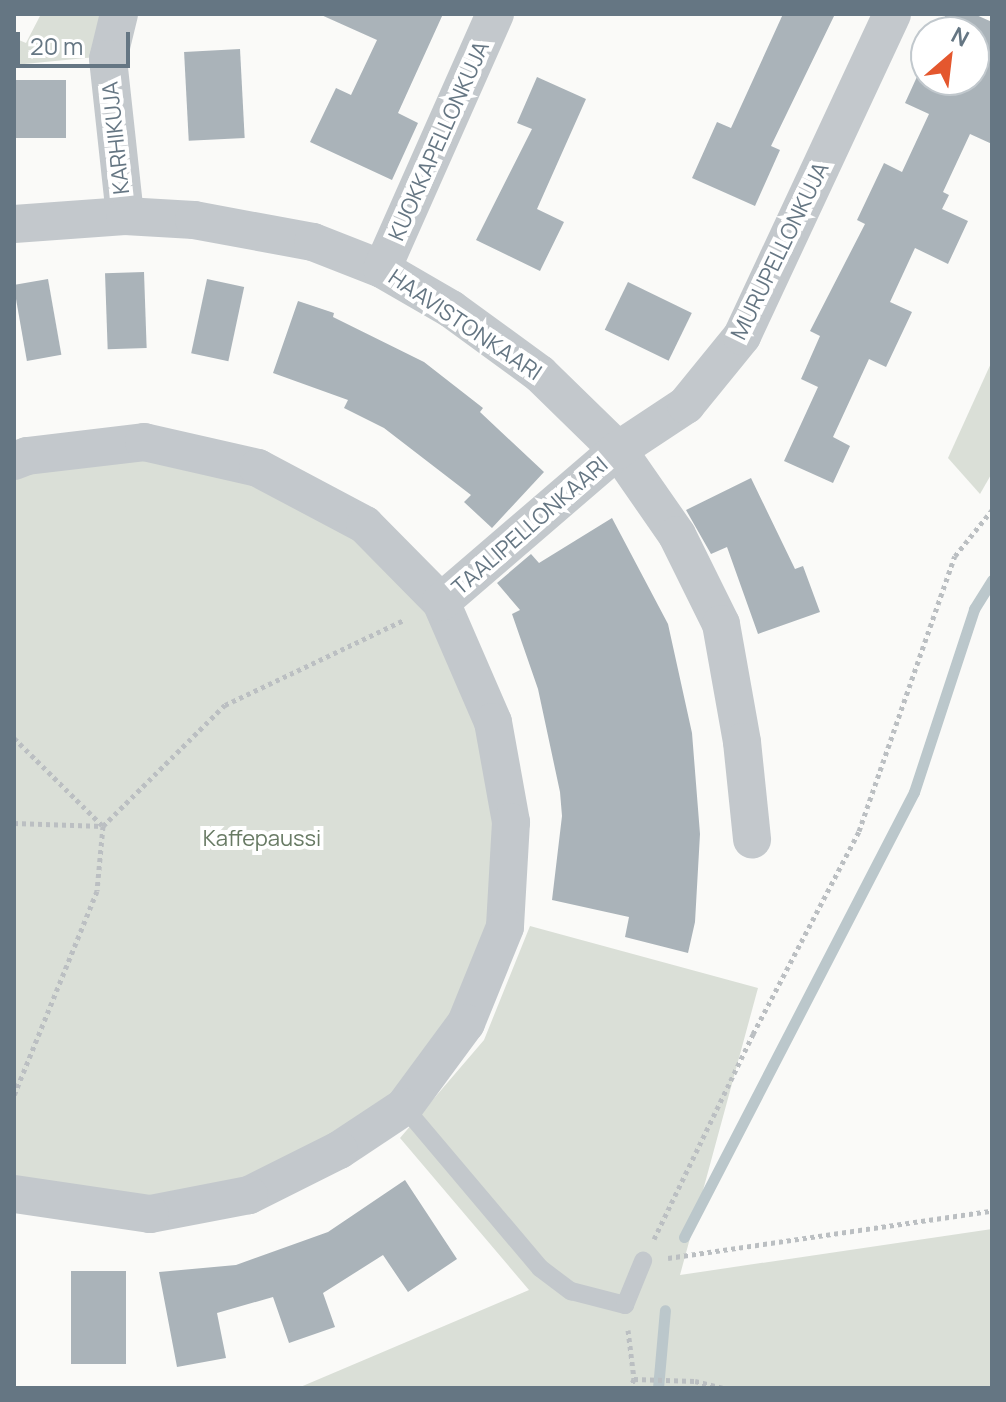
<!DOCTYPE html>
<style>
body{margin:0}
#map{position:relative;width:1006px;height:1402px;overflow:hidden;background:#fafaf8;font-family:Manrope,sans-serif}
div>[style]{position:absolute}
.green>*{inset:0;background:#dadfd7}
.stream>*{height:11px;margin:-5.5px;padding:0 5.5px;transform-origin:5.5px;border-radius:5.5px;background:#bbc7cb}
.building>*{inset:0;background:#aab3b9;transform-origin:0 0}
.path>*{height:5px;margin-top:-2.5px;transform-origin:0;background:repeating-linear-gradient(90deg,#bbbfc2 0 4px,transparent 0 8px)}
.service>*{height:18px;margin:-9px;padding:0 9px;transform-origin:9px;border-radius:9px;background:#c3c8cc}
.minor>*{height:38px;margin:-19px;padding:0 19px;transform-origin:19px;border-radius:19px;background:#c3c8cc}
span{translate:-50% -50%;white-space:nowrap;text-align:center;line-height:1.15;-webkit-text-stroke:8px #fff;paint-order:stroke}
.street-label{font-size:22px;color:#657683}
.park-label{font-size:22px;color:#687a64}
.frame{position:absolute;inset:0;border:16px solid #657683;pointer-events:none}
.north{position:absolute;left:910px;top:16px;width:80px;height:80px;box-sizing:border-box;background:#fff;border:2px solid #c1c8cd;border-radius:50%;rotate:28deg;font-size:22px;font-weight:700;line-height:32px;text-align:center;color:#657683}
.north::after{content:'';display:block;margin:auto;width:28px;height:36px;background:#e4572e;clip-path:polygon(50% 0,100% 100%,50% 72%,0 100%)}
.scale{position:absolute;left:16px;top:32px;width:114px;height:36px;box-sizing:border-box;border:4px solid #657683;border-top:0;padding-left:10px;font-size:24px;line-height:28px;white-space:nowrap;color:#657683;-webkit-text-stroke:6px #fff;paint-order:stroke}
</style>
<div id="map">
<div class="green">
<i style="clip-path:polygon(41px 14px,107px 14px,96px 57px,14px 65px,14px 38px,26px 43px)"></i>
<i style="clip-path:polygon(992px 361px,992px 473px,980px 494px,948px 458px)"></i>
<i style="clip-path:polygon(144px 442px,258px 468px,441px 602px,511px 822px,466px 1023px,339px 1150px,150px 1214px,14px 1194px,14px 461px)"></i>
<i style="clip-path:polygon(530px 926px,758px 988px,680px 1275px,992px 1229px,992px 1388px,298px 1388px,529px 1290px,400px 1138px,484px 1040px)"></i>
</div>
<div class="stream">
<i style="left:684px;top:1237px;width:501px;rotate:-62.67deg"></i>
<i style="left:914px;top:792px;width:193px;rotate:-71.8deg"></i>
<i style="left:974px;top:609px;width:34px;rotate:-58deg"></i>
<i style="left:658px;top:1388px;width:78px;rotate:-84.9deg"></i>
</div>
<div class="building">
<i style="clip-path:polygon(319px 14px,443px 14px,398px 113px,418px 123px,392px 180px,310px 142px,336px 88px,351px 95px,377px 40px)"></i>
<i style="clip-path:polygon(783px 14px,835px 14px,771px 146px,780px 150px,755px 206px,692px 178px,717px 122px,731px 128px)"></i>
<i style="clip-path:polygon(946px 14px,974px 14px,992px 22px,992px 144px,970px 134px,943px 192px,949px 195px,942px 209px,968px 221px,948px 264px,915px 248px,890px 302px,912px 312px,886px 367px,869px 359px,833px 437px,850px 446px,833px 483px,784px 461px,818px 387px,801px 379px,820px 336px,810px 331px,865px 224px,857px 220px,884px 163px,902px 172px,929px 114px,905px 103px,926px 57px,926px 80px,974px 80px,974px 32px,938px 32px)"></i>
<i style="left:240px;top:49px;width:89px;height:56px;rotate:87deg"></i>
<i style="clip-path:polygon(537px 77px,586px 99px,537px 209px,564px 222px,540px 271px,476px 240px,532px 129px,517px 123px)"></i>
<i style="left:14px;top:80px;width:52px;height:58px"></i>
<i style="left:144px;top:272px;width:76px;height:39px;rotate:88deg"></i>
<i style="left:48px;top:279px;width:77px;height:35px;rotate:80deg"></i>
<i style="left:207px;top:279px;width:38px;height:76px;rotate:12deg"></i>
<i style="left:628px;top:282px;width:71px;height:53px;rotate:26deg"></i>
<i style="clip-path:polygon(298px 301px,334px 313px,333px 317px,424px 362px,483px 408px,480px 412px,544px 472px,492px 528px,464px 502px,471px 495px,384px 428px,344px 408px,348px 400px,273px 373px)"></i>
<i style="clip-path:polygon(751px 478px,795px 569px,803px 566px,820px 612px,758px 634px,727px 547px,711px 554px,686px 510px)"></i>
<i style="clip-path:polygon(612px 518px,668px 624px,692px 733px,700px 834px,695px 922px,688px 953px,625px 937px,629px 917px,552px 900px,562px 816px,560px 792px,538px 689px,512px 614px,520px 610px,497px 583px,531px 554px,539px 563px)"></i>
<i style="clip-path:polygon(405px 1180px,457px 1259px,408px 1292px,383px 1255px,323px 1293px,335px 1327px,289px 1343px,273px 1297px,217px 1313px,226px 1358px,177px 1367px,159px 1272px,236px 1265px,328px 1232px)"></i>
<i style="left:71px;top:1271px;width:55px;height:93px"></i>
</div>
<div class="path">
<i style="left:14px;top:738px;width:125px;rotate:44.7deg"></i>
<i style="left:103px;top:826px;width:65px;rotate:95.3deg"></i>
<i style="left:97px;top:891px;width:220px;rotate:112.1deg"></i>
<i style="left:14px;top:823px;width:89px;rotate:1.9deg"></i>
<i style="left:103px;top:826px;width:172px;rotate:-44.8deg"></i>
<i style="left:225px;top:705px;width:198px;rotate:-25.4deg"></i>
<i style="left:654px;top:1239px;width:228px;rotate:-64.2deg"></i>
<i style="left:753px;top:1034px;width:229px;rotate:-62.4deg"></i>
<i style="left:859px;top:831px;width:291px;rotate:-70.8deg"></i>
<i style="left:955px;top:556px;width:59px;rotate:-51.2deg"></i>
<i style="left:668px;top:1258px;width:327px;rotate:-8.3deg"></i>
<i style="left:628px;top:1330px;width:49px;rotate:83deg"></i>
<i style="left:634px;top:1379px;width:10px;rotate:114deg"></i>
<i style="left:634px;top:1379px;width:61px;rotate:1.9deg"></i>
<i style="left:695px;top:1381px;width:30px;rotate:14deg"></i>
</div>
<div class="service">
<i style="left:404px;top:1107px;width:211px;rotate:49.8deg"></i>
<i style="left:540px;top:1268px;width:39px;rotate:37deg"></i>
<i style="left:571px;top:1291px;width:56px;rotate:14.5deg"></i>
<i style="left:625px;top:1305px;width:48px;rotate:-67.8deg"></i>
</div>
<div class="minor">
<i style="left:119px;top:14px;width:46px;rotate:103.7deg"></i>
<i style="left:108px;top:59px;width:158px;rotate:83.8deg"></i>
<i style="left:14px;top:224px;width:111px;rotate:-4.1deg"></i>
<i style="left:125px;top:216px;width:69px;rotate:3.3deg"></i>
<i style="left:194px;top:220px;width:121px;rotate:10.5deg"></i>
<i style="left:313px;top:242px;width:74px;rotate:21.4deg"></i>
<i style="left:382px;top:269px;width:80px;rotate:30.1deg"></i>
<i style="left:451px;top:309px;width:110px;rotate:36.1deg"></i>
<i style="left:540px;top:374px;width:109px;rotate:44.3deg"></i>
<i style="left:618px;top:450px;width:103px;rotate:55.2deg"></i>
<i style="left:677px;top:535px;width:99px;rotate:63.7deg"></i>
<i style="left:721px;top:624px;width:120px;rotate:79.9deg"></i>
<i style="left:742px;top:742px;width:98px;rotate:84.1deg"></i>
<i style="left:382px;top:269px;width:279px;rotate:-66.1deg"></i>
<i style="left:14px;top:461px;width:14px;rotate:-21deg"></i>
<i style="left:27px;top:456px;width:118px;rotate:-6.8deg"></i>
<i style="left:144px;top:442px;width:117px;rotate:12.8deg"></i>
<i style="left:258px;top:468px;width:121px;rotate:28deg"></i>
<i style="left:365px;top:525px;width:108px;rotate:45.4deg"></i>
<i style="left:441px;top:602px;width:131px;rotate:66.6deg"></i>
<i style="left:493px;top:722px;width:102px;rotate:79.8deg"></i>
<i style="left:511px;top:822px;width:105px;rotate:93.3deg"></i>
<i style="left:505px;top:927px;width:104px;rotate:112.1deg"></i>
<i style="left:466px;top:1023px;width:104px;rotate:126.4deg"></i>
<i style="left:404px;top:1107px;width:78px;rotate:146.5deg"></i>
<i style="left:339px;top:1150px;width:101px;rotate:153.4deg"></i>
<i style="left:249px;top:1195px;width:101px;rotate:169.1deg"></i>
<i style="left:150px;top:1214px;width:137px;rotate:-171.6deg"></i>
<i style="left:441px;top:602px;width:233px;rotate:-40.7deg"></i>
<i style="left:618px;top:450px;width:82px;rotate:-33.5deg"></i>
<i style="left:686px;top:405px;width:89px;rotate:-50.9deg"></i>
<i style="left:742px;top:336px;width:355px;rotate:-65deg"></i>
</div>
<div class="street-label">
<span style="left:116px;top:138px;rotate:-96deg">KARHIKUJA</span>
<span style="left:439px;top:141px;rotate:-66deg">KUOKKAPELLONKUJA</span>
<span style="left:780px;top:251px;rotate:-64deg">MURUPELLONKUJA</span>
<span style="left:465px;top:325px;rotate:34deg">HAAVISTONKAARI</span>
<span style="left:530px;top:526px;rotate:-41deg">TAALIPELLONKAARI</span>
</div>
<div class="park-label">
<span style="left:262px;top:839px">Kaffepaussi</span>
</div>
<div class="frame"></div>
<div class="north">N</div>
<div class="scale">20 m</div>
</div>
